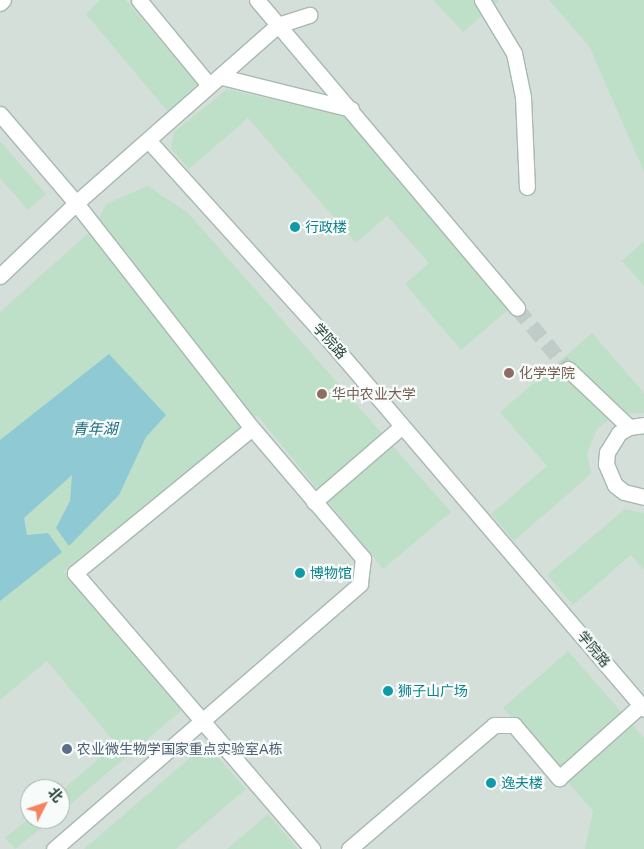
<!DOCTYPE html>
<meta charset="utf-8">
<style>
body{margin:0}
#map{position:relative;width:644px;height:849px;overflow:hidden;background:#e6efeb;font-family:"DejaVu Sans","Noto Sans SC",sans-serif}
div>[style]{position:absolute}
.built>*{inset:0;background:#d4dfda}
.green>*{inset:0;background:#bfe0c8}
.water>*{inset:0;background:#8ec9d4}
.minor-tunnel>*{height:15px;margin-top:-7.5px;transform-origin:0;background:repeating-linear-gradient(90deg,#bfccc8 0 15px,transparent 0 23px)}
.roads{filter:drop-shadow(1px 0 #a8b8b2) drop-shadow(-1px 0 #a8b8b2) drop-shadow(0 1px #a8b8b2) drop-shadow(0 -1px #a8b8b2)}
.minor>*{height:15px;margin:-7.5px;padding:0 7.5px;transform-origin:7.5px;border-radius:7.5px;background:#fff}
.dots>*{width:14px;height:14px;translate:-50% -50%;box-sizing:border-box;border:2px solid #f7fbf9;border-radius:50%}
span{translate:-50% -50%;white-space:nowrap;text-align:center;line-height:1.15;-webkit-text-stroke:4.5px #f7fbf9;paint-order:stroke}
.culture-label{font-size:14px;color:#0d838f}
.left{translate:0 -50%;text-align:left}
.street-label{font-size:14px;color:#24423a}
.education-label{font-size:14px;color:#785e54}
.service-label{font-size:14px;color:#4e5e75}
.water-label{font-size:15px;color:#1c6f80;font-style:italic}
.north{position:absolute;left:20px;top:779px;width:50px;height:50px;box-sizing:border-box;background:#f7fbf9;border:1px solid #a3b1ad;border-radius:50%;rotate:49deg;font-size:14px;font-weight:700;line-height:20px;text-align:center;color:#24423a}
.north::after{content:'';display:block;margin:auto;width:18px;height:22px;background:#f4845f;clip-path:polygon(50% 0,100% 100%,50% 72%,0 100%)}
</style>
<div id="map">
<div class="built">
<i style="clip-path:polygon(evenodd,0 0,644px 0,644px 849px,0 849px,0 0,30px 789px,60px 789px,60px 819px,30px 819px,30px 789px)"></i>
</div>
<div class="green">
<i style="clip-path:polygon(100px 0,126px 0,197px 84px,168px 112px,86px 14px)"></i>
<i style="clip-path:polygon(433px 0,500px 0,463px 32px)"></i>
<i style="clip-path:polygon(549px 0,644px 0,644px 172px,589px 46px)"></i>
<i style="clip-path:polygon(227px 89px,344px 116px,510px 308px,461px 350px,405px 284px,429px 263px,387px 216px,356px 243px,248px 118px,189px 169px,171px 149px,174px 132px)"></i>
<i style="clip-path:polygon(0 141px,46px 194px,28px 210px,0 178px)"></i>
<i style="clip-path:polygon(148px 186px,188px 213px,451px 512px,383px 569px,257px 415px,64px 571px,182px 710px,60px 813px,60px 792px,116px 744px,47px 661px,0 700px,0 312px,94px 228px,106px 204px)"></i>
<i style="clip-path:polygon(644px 241px,644px 286px,622px 261px)"></i>
<i style="clip-path:polygon(592px 333px,644px 393px,644px 413px,617px 414px,597px 429px,587px 453px,591px 474px,514px 541px,491px 514px,547px 466px,500px 412px)"></i>
<i style="clip-path:polygon(625px 509px,644px 513px,644px 570px,631px 555px,573px 605px,547px 575px)"></i>
<i style="clip-path:polygon(568px 651px,644px 738px,644px 849px,585px 849px,593px 811px,503px 708px)"></i>
<i style="clip-path:polygon(206px 744px,246px 789px,176px 849px,84px 849px)"></i>
<i style="clip-path:polygon(268px 814px,298px 849px,227px 849px)"></i>
<i style="clip-path:polygon(30px 817px,53px 819px,15px 849px,5px 838px)"></i>
</div>
<div class="water">
<i style="clip-path:polygon(109px 354px,166px 415px,146px 437px,119px 495px,69px 546px,56px 528px,70px 501px,72px 475px,24px 518px,27px 535px,48px 533px,62px 552px,0 601px,0 440px)"></i>
</div>
<div class="minor-tunnel">
<i style="left:517px;top:308px;width:80px;rotate:50.1deg"></i>
</div>
<div class="roads">
<div class="minor">
<i style="left:139px;top:0;width:110px;rotate:50.5deg"></i>
<i style="left:257px;top:0;width:403px;rotate:49.8deg"></i>
<i style="left:482px;top:0;width:62px;rotate:58.9deg"></i>
<i style="left:514px;top:53px;width:45px;rotate:78.4deg"></i>
<i style="left:523px;top:97px;width:90px;rotate:87.5deg"></i>
<i style="left:0;top:3px;width:4px;rotate:-45deg"></i>
<i style="left:222px;top:77px;width:133px;rotate:13.9deg"></i>
<i style="left:0;top:114px;width:117px;rotate:49.5deg"></i>
<i style="left:76px;top:203px;width:286px;rotate:52deg"></i>
<i style="left:252px;top:428px;width:171px;rotate:49.5deg"></i>
<i style="left:363px;top:558px;width:26px;rotate:97deg"></i>
<i style="left:360px;top:584px;width:405px;rotate:139.1deg"></i>
<i style="left:148px;top:140px;width:278px;rotate:47.9deg"></i>
<i style="left:334px;top:346px;width:477px;rotate:49.5deg"></i>
<i style="left:0;top:276px;width:105px;rotate:-43.8deg"></i>
<i style="left:76px;top:203px;width:269px;rotate:-41.4deg"></i>
<i style="left:278px;top:25px;width:33px;rotate:-18deg"></i>
<i style="left:568px;top:369px;width:84px;rotate:43.6deg"></i>
<i style="left:644px;top:425px;width:15px;rotate:172deg"></i>
<i style="left:629px;top:427px;width:12px;rotate:149deg"></i>
<i style="left:619px;top:433px;width:22px;rotate:122deg"></i>
<i style="left:607px;top:452px;width:12px;rotate:95deg"></i>
<i style="left:606px;top:464px;width:23px;rotate:67deg"></i>
<i style="left:615px;top:485px;width:11px;rotate:38deg"></i>
<i style="left:624px;top:492px;width:21px;rotate:14deg"></i>
<i style="left:252px;top:428px;width:229px;rotate:140.7deg"></i>
<i style="left:75px;top:573px;width:364px;rotate:49.3deg"></i>
<i style="left:314px;top:502px;width:116px;rotate:-40.8deg"></i>
<i style="left:349px;top:849px;width:191px;rotate:-40.5deg"></i>
<i style="left:494px;top:725px;width:20px"></i>
<i style="left:514px;top:725px;width:70px;rotate:49.7deg"></i>
<i style="left:559px;top:778px;width:110px;rotate:-41.7deg"></i>
</div>
</div>
<div class="dots">
<i style="left:295px;top:227px;background:#0f9aa8"></i>
<i style="left:509px;top:373px;background:#8d6e63"></i>
<i style="left:322px;top:394px;background:#8d6e63"></i>
<i style="left:300px;top:573px;background:#0f9aa8"></i>
<i style="left:388px;top:691px;background:#0f9aa8"></i>
<i style="left:67px;top:749px;background:#5c6f8a"></i>
<i style="left:491px;top:783px;background:#0f9aa8"></i>
</div>
<div class="culture-label">
<span class="left" style="left:305px;top:227px">行政楼</span>
<span class="left" style="left:310px;top:573px">博物馆</span>
<span class="left" style="left:398px;top:691px">狮子山广场</span>
<span class="left" style="left:501px;top:783px">逸夫楼</span>
</div>
<div class="street-label">
<span style="left:330px;top:341px;rotate:48deg">学院路</span>
<span style="left:594px;top:649px;rotate:50deg">学院路</span>
</div>
<div class="education-label">
<span class="left" style="left:519px;top:373px">化学学院</span>
<span class="left" style="left:332px;top:394px">华中农业大学</span>
</div>
<div class="service-label">
<span class="left" style="left:77px;top:749px">农业微生物学国家重点实验室A栋</span>
</div>
<div class="water-label">
<span style="left:95px;top:430px">青年湖</span>
</div>
<div class="north">北</div>
</div>
